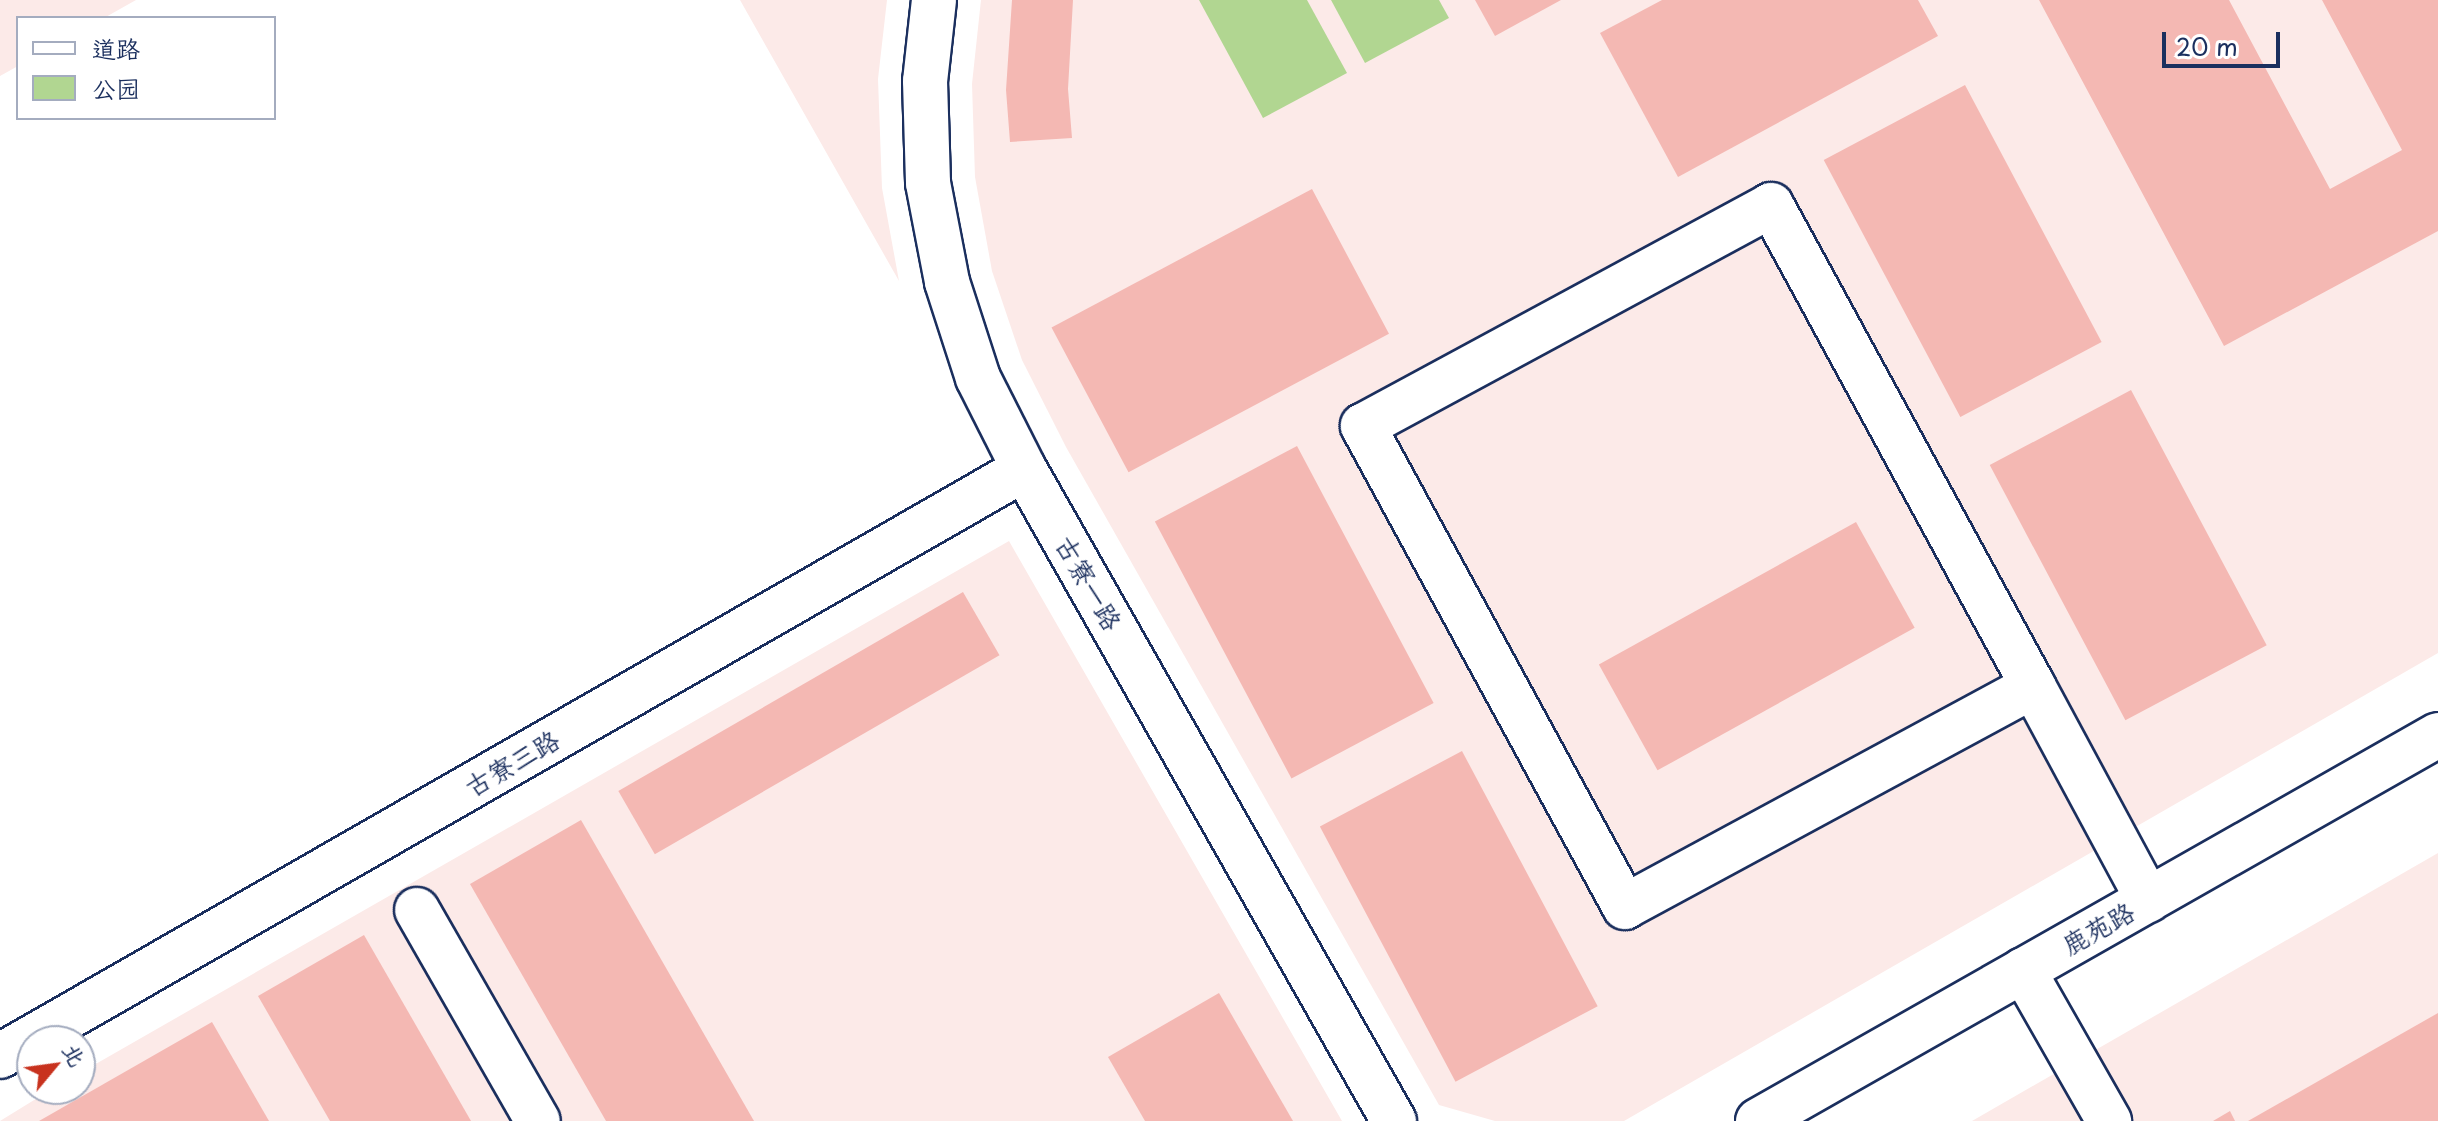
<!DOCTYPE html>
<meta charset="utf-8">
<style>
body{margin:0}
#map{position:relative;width:2438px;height:1121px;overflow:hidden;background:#fff;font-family:"Playpen Sans","LXGW WenKai TC",sans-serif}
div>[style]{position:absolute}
.built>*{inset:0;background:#fceae8}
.green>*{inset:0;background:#b1d691}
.building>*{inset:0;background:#f4b8b3;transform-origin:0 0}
.roads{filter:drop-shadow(2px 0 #1b2f5e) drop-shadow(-2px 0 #1b2f5e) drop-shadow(0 2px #1b2f5e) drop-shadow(0 -2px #1b2f5e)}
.minor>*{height:44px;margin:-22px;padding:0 22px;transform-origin:22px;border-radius:22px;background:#fff}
span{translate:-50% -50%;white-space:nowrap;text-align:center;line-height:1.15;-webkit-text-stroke:8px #fff;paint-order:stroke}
.street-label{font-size:26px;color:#1b2f5e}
.legend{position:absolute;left:16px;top:16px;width:260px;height:104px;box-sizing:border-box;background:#fff;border:2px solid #a4acbf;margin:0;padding:10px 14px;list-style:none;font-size:24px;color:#1b2f5e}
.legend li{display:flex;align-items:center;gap:16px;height:40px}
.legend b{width:40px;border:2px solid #a4acbf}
.north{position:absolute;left:16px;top:1025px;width:80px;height:80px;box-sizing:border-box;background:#fff;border:2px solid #a4acbf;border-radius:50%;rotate:61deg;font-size:22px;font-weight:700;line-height:32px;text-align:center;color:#1b2f5e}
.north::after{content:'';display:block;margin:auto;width:28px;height:36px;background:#c8321e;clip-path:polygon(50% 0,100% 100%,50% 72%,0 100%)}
.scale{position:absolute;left:2162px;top:32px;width:118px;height:36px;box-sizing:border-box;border:4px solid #1b2f5e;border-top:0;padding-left:10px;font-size:24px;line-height:28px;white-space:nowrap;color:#1b2f5e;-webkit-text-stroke:6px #fff;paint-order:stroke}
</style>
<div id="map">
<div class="built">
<i style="clip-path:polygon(0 0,136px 0,104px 18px,18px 18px,18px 66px,0 76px)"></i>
<i style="clip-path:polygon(740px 0,887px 0,878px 79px,882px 188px,899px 281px)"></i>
<i style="clip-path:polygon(981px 0,2438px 0,2438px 653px,1624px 1121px,1495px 1121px,1439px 1105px,1066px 447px,1022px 360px,992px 271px,975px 177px,972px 84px)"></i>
<i style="clip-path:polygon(1009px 541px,1342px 1121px,0 1121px,52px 1089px,80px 1089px,80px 1073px)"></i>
<i style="clip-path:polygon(2438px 853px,2438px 1121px,1972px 1121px)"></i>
</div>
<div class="green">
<i style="clip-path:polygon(1199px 0,1307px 0,1347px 73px,1263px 118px)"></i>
<i style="clip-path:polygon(1331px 0,1439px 0,1449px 18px,1365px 63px)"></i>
</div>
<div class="building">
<i style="clip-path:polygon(1012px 0,1073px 0,1068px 89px,1072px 138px,1010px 142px,1006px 90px)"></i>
<i style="clip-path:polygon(1475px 0,1561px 0,1495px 36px)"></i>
<i style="clip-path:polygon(1662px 0,1918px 0,1938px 36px,1678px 177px,1600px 33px)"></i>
<i style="clip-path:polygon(2039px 0,2229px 0,2330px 189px,2402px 150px,2322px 0,2438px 0,2438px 231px,2224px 346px)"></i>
<i style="left:1965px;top:85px;width:291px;height:160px;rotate:62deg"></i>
<i style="left:1312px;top:189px;width:164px;height:295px;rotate:62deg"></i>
<i style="left:2131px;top:390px;width:289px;height:160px;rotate:62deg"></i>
<i style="left:1297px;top:446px;width:291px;height:161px;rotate:62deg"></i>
<i style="left:1856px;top:522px;width:121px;height:294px;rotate:61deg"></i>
<i style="left:963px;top:592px;width:73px;height:398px;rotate:60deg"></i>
<i style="left:1462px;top:751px;width:289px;height:161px;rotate:62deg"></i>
<i style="clip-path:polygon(581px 820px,754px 1121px,606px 1121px,470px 884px)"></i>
<i style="clip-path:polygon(364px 935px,471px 1121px,330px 1121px,258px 996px)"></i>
<i style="clip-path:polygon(1219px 993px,1293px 1121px,1145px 1121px,1108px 1057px)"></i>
<i style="clip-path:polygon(2438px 1013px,2438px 1121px,2248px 1121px)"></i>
<i style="clip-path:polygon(212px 1022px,269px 1121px,39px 1121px)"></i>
<i style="clip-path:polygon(2230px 1111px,2235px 1121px,2213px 1121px)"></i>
</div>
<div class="roads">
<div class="minor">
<i style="left:934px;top:0;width:81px;rotate:96.3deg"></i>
<i style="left:925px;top:81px;width:102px;rotate:88.3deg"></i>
<i style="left:928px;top:183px;width:101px;rotate:79.1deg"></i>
<i style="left:947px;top:282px;width:101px;rotate:72.1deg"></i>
<i style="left:978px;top:378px;width:102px;rotate:63.2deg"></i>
<i style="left:1024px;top:469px;width:750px;rotate:60.43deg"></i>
<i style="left:2033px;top:686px;width:464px;rotate:151.6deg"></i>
<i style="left:1625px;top:907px;width:548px;rotate:-118.58deg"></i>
<i style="left:1363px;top:426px;width:464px;rotate:-28.4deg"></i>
<i style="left:1771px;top:205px;width:548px;rotate:61.42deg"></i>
<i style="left:2033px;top:686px;width:243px;rotate:61.7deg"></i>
<i style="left:417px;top:910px;width:243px;rotate:60.2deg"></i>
<i style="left:2023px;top:970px;width:174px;rotate:60.3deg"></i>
<i style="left:0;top:1056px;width:1180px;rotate:-29.82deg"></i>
<i style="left:1758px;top:1121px;width:782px;rotate:-29.58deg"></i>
</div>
</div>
<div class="street-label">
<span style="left:1089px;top:583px;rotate:60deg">古寮一路</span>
<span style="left:512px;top:763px;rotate:-30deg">古寮三路</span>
<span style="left:2098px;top:928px;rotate:-29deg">鹿苑路</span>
</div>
<ul class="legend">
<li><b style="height:10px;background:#fff"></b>道路</li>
<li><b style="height:22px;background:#b1d691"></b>公园</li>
</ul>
<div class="north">北</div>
<div class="scale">20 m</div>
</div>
